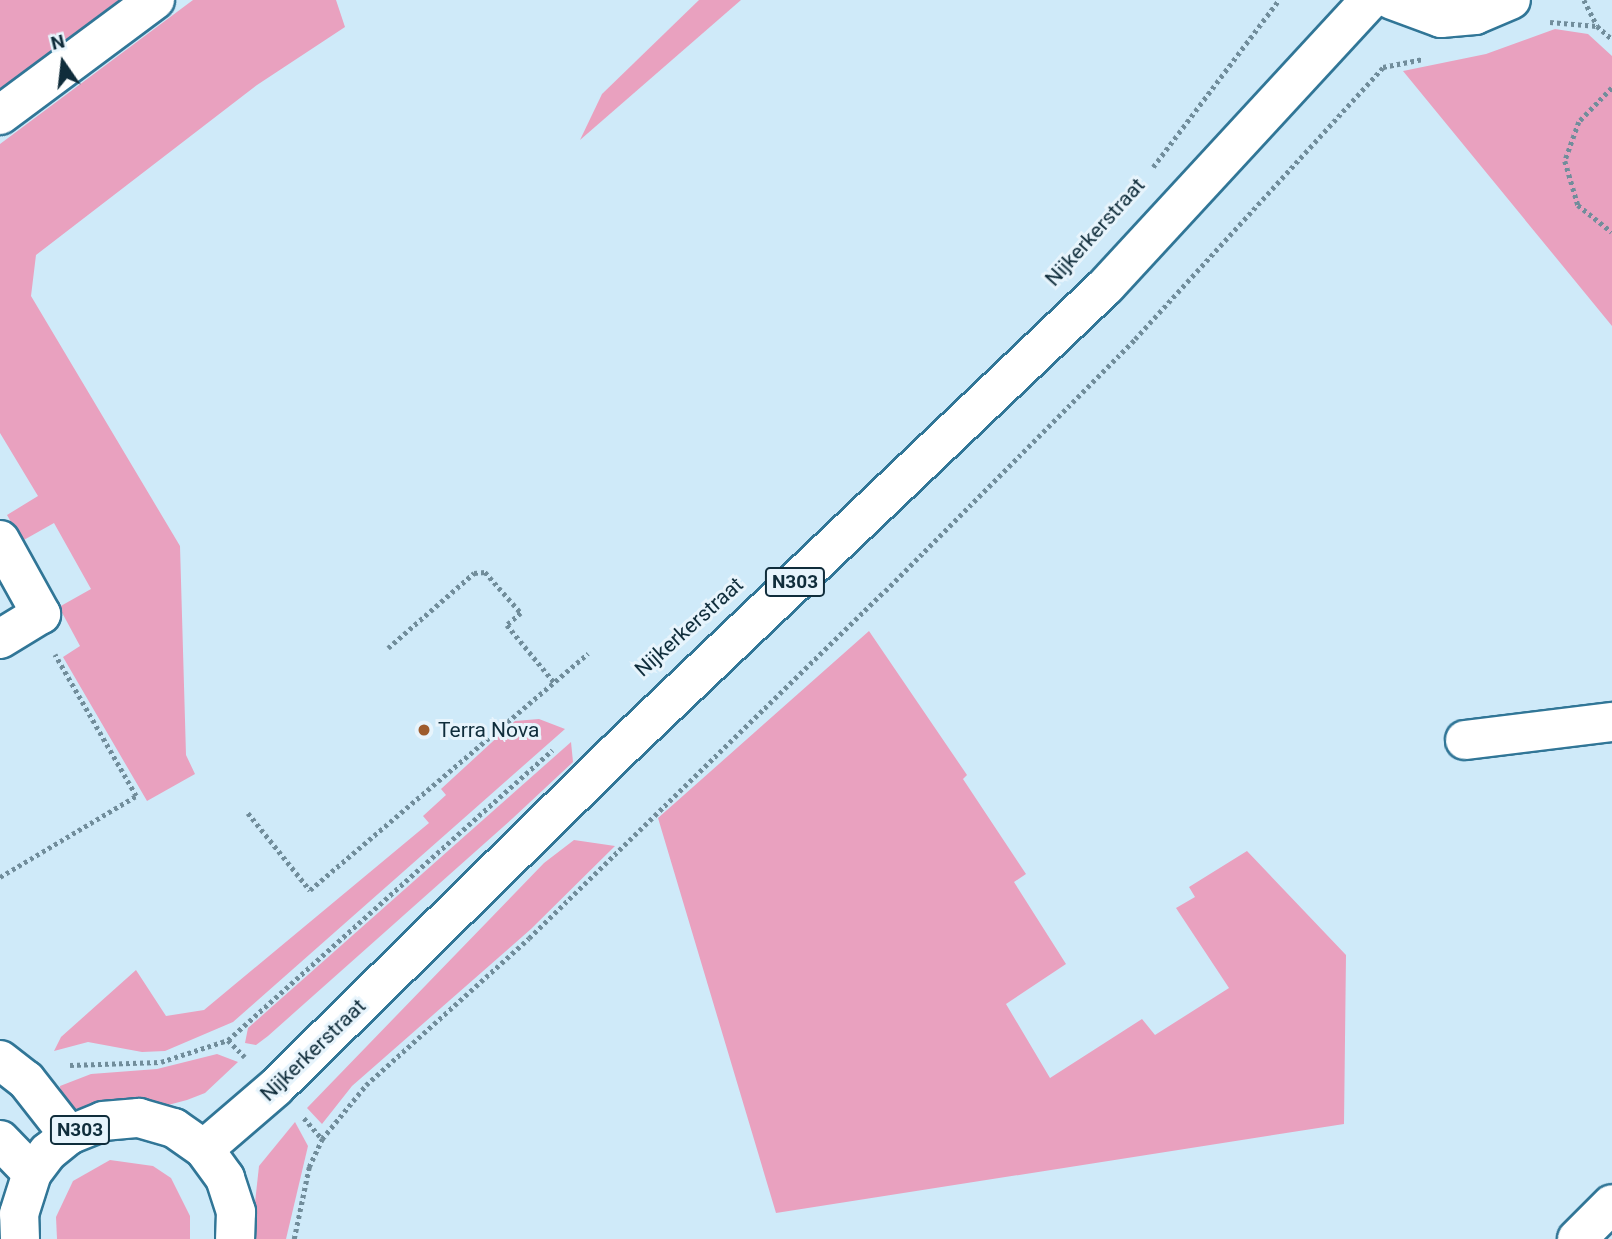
<!DOCTYPE html>
<style>
body{margin:0}
#map{position:relative;width:1612px;height:1239px;overflow:hidden;background:#cfeaf9;font-family:Roboto,sans-serif}
div>[style]{position:absolute}
.green>*{inset:0;background:#e9a1bf}
.path>*{height:4.5px;margin-top:-2.25px;transform-origin:0;background:repeating-linear-gradient(90deg,#718d9b 0 3.5px,transparent 0 7px)}
.roads{filter:drop-shadow(2px 0 #317697) drop-shadow(-2px 0 #317697) drop-shadow(0 2px #317697) drop-shadow(0 -2px #317697)}
.street>*{height:38px;margin:-19px;padding:0 19px;transform-origin:19px;border-radius:19px;background:#fff}
.primary>*{height:38px;margin:-19px;padding:0 19px;transform-origin:19px;border-radius:19px;background:#fff}
.dots>*{width:19px;height:19px;translate:-50% -50%;box-sizing:border-box;border:4px solid #e7f4fc;border-radius:50%}
span{translate:-50% -50%;white-space:nowrap;text-align:center;line-height:1.15;-webkit-text-stroke:6px #e7f4fc;paint-order:stroke}
.shield-label span{padding:2px 5px;background:#e7f4fc;border:2px solid;border-radius:5px;-webkit-text-stroke-width:0}
.shield-label{font-size:19px;color:#102d3b;font-weight:700}
.street-label{font-size:21px;color:#102d3b}
.poi-label{font-size:21px;color:#102d3b}
.left{translate:0 -50%;text-align:left}
.north{position:absolute;left:28px;top:28px;width:70px;height:70px;-webkit-text-stroke:5px #e7f4fc;paint-order:stroke;rotate:346deg;font-size:19px;font-weight:700;line-height:28px;text-align:center;color:#102d3b}
.north::after{content:'';display:block;margin:auto;width:24px;height:32px;background:#102d3b;clip-path:polygon(50% 0,100% 100%,50% 72%,0 100%)}
</style>
<div id="map">
<div class="green">
<i style="clip-path:polygon(0 0,119px 0,0 89px)"></i>
<i style="clip-path:polygon(193px 0,336px 0,345px 27px,257px 85px,36px 255px,31px 296px,180px 546px,186px 755px,195px 774px,147px 801px,63px 657px,80px 646px,59px 607px,91px 589px,54px 523px,22px 541px,7px 515px,38px 496px,0 433px,0 144px)"></i>
<i style="clip-path:polygon(699px 0,741px 0,580px 140px,602px 94px)"></i>
<i style="clip-path:polygon(1555px 29px,1588px 34px,1612px 56px,1612px 326px,1403px 71px,1486px 54px)"></i>
<i style="clip-path:polygon(869px 631px,967px 775px,963px 779px,1026px 874px,1014px 882px,1066px 964px,1006px 1004px,1050px 1078px,1142px 1019px,1155px 1035px,1229px 988px,1176px 908px,1195px 897px,1189px 887px,1247px 851px,1346px 955px,1344px 1124px,776px 1213px,658px 818px)"></i>
<i style="clip-path:polygon(539px 719px,565px 729px,233px 1022px,165px 1051px,142px 1052px,88px 1042px,54px 1051px,61px 1037px,136px 970px,166px 1016px,204px 1010px,429px 823px,423px 816px,446px 795px,441px 789px,515px 721px)"></i>
<i style="clip-path:polygon(571px 742px,573px 762px,513px 818px,268px 1036px,256px 1045px,245px 1043px,248px 1028px)"></i>
<i style="clip-path:polygon(574px 840px,615px 846px,531px 929px,352px 1086px,322px 1124px,307px 1108px,544px 863px)"></i>
<i style="clip-path:polygon(217px 1054px,238px 1062px,205px 1093px,187px 1100px,168px 1105px,120px 1100px,70px 1110px,61px 1097px,60px 1086px,91px 1074px,157px 1069px)"></i>
<i style="clip-path:polygon(295px 1122px,308px 1146px,286px 1239px,251px 1239px,259px 1166px)"></i>
<i style="clip-path:polygon(110px 1160px,153px 1166px,171px 1178px,190px 1216px,190px 1239px,57px 1239px,56px 1217px,73px 1181px)"></i>
</div>
<div class="path">
<i style="left:1584px;top:0;width:29px;rotate:63deg"></i>
<i style="left:1597px;top:26px;width:20px;rotate:41deg"></i>
<i style="left:1550px;top:22px;width:47px;rotate:4.9deg"></i>
<i style="left:1383px;top:67px;width:41px;rotate:-11.3deg"></i>
<i style="left:1612px;top:88px;width:47px;rotate:134.1deg"></i>
<i style="left:1579px;top:122px;width:41px;rotate:109.7deg"></i>
<i style="left:1565px;top:161px;width:46px;rotate:73.5deg"></i>
<i style="left:1578px;top:205px;width:43px;rotate:38.5deg"></i>
<i style="left:1153px;top:167px;width:209px;rotate:-53deg"></i>
<i style="left:388px;top:648px;width:114px;rotate:-41.1deg"></i>
<i style="left:474px;top:573px;width:11px;rotate:-5deg"></i>
<i style="left:485px;top:572px;width:55px;rotate:48.7deg"></i>
<i style="left:521px;top:613px;width:18px;rotate:139deg"></i>
<i style="left:507px;top:625px;width:74px;rotate:50.5deg"></i>
<i style="left:248px;top:813px;width:99px;rotate:51.2deg"></i>
<i style="left:310px;top:890px;width:365px;rotate:-40.4deg"></i>
<i style="left:0;top:877px;width:158px;rotate:-30.8deg"></i>
<i style="left:136px;top:796px;width:163px;rotate:-119.9deg"></i>
<i style="left:228px;top:1040px;width:24px;rotate:45deg"></i>
<i style="left:70px;top:1065px;width:91px;rotate:-1.9deg"></i>
<i style="left:161px;top:1062px;width:71px;rotate:-18.2deg"></i>
<i style="left:228px;top:1040px;width:435px;rotate:-41.8deg"></i>
<i style="left:304px;top:1118px;width:28px;rotate:49deg"></i>
<i style="left:294px;top:1239px;width:74px;rotate:-78.2deg"></i>
<i style="left:309px;top:1167px;width:31px;rotate:-65deg"></i>
<i style="left:322px;top:1139px;width:70px;rotate:-50.8deg"></i>
<i style="left:366px;top:1085px;width:219px;rotate:-42deg"></i>
<i style="left:529px;top:938px;width:497px;rotate:-44.3deg"></i>
<i style="left:885px;top:591px;width:355px;rotate:-45.2deg"></i>
<i style="left:1135px;top:339px;width:368px;rotate:-47.6deg"></i>
</div>
<div class="roads">
<div class="street">
<i style="left:0;top:115px;width:193px;rotate:-36.6deg"></i>
<i style="left:0;top:540px;width:85px;rotate:61deg"></i>
<i style="left:41px;top:614px;width:48px;rotate:148.6deg"></i>
<i style="left:1465px;top:740px;width:148px;rotate:-7deg"></i>
<i style="left:0;top:1060px;width:33px;rotate:38deg"></i>
<i style="left:26px;top:1080px;width:70px;rotate:52deg"></i>
<i style="left:0;top:1140px;width:46px;rotate:45.9deg"></i>
<i style="left:1577px;top:1239px;width:49px;rotate:-45deg"></i>
</div>
<div class="primary">
<i style="left:1392px;top:0;width:52px;rotate:20.2deg"></i>
<i style="left:1441px;top:18px;width:34px;rotate:-5deg"></i>
<i style="left:1475px;top:15px;width:39px;rotate:-23deg"></i>
<i style="left:204px;top:1149px;width:95px;rotate:-40.7deg"></i>
<i style="left:276px;top:1087px;width:484px;rotate:-44.5deg"></i>
<i style="left:621px;top:748px;width:670px;rotate:-43.61deg"></i>
<i style="left:1106px;top:286px;width:389px;rotate:-47.3deg"></i>
<i style="left:20px;top:1239px;width:25px;rotate:-92deg"></i>
<i style="left:19px;top:1214px;width:43px;rotate:-72.4deg"></i>
<i style="left:32px;top:1173px;width:26px;rotate:-53deg"></i>
<i style="left:48px;top:1152px;width:27px;rotate:-39deg"></i>
<i style="left:69px;top:1135px;width:37px;rotate:-22deg"></i>
<i style="left:103px;top:1121px;width:36px;rotate:-5deg"></i>
<i style="left:139px;top:1118px;width:36px;rotate:16deg"></i>
<i style="left:174px;top:1128px;width:37px;rotate:35deg"></i>
<i style="left:204px;top:1149px;width:36px;rotate:54deg"></i>
<i style="left:225px;top:1178px;width:36px;rotate:72deg"></i>
<i style="left:236px;top:1212px;width:27px;rotate:92deg"></i>
</div>
</div>
<div class="dots">
<i style="left:424px;top:730px;background:#9e5b2c"></i>
</div>
<div class="shield-label">
<span style="left:795px;top:582px">N303</span>
<span style="left:80px;top:1130px">N303</span>
</div>
<div class="street-label">
<span style="left:1095px;top:232px;rotate:-48deg">Nijkerkerstraat</span>
<span style="left:689px;top:627px;rotate:-42deg">Nijkerkerstraat</span>
<span style="left:313px;top:1050px;rotate:-44deg">Nijkerkerstraat</span>
</div>
<div class="poi-label">
<span class="left" style="left:438px;top:730px">Terra Nova</span>
</div>
<div class="north">N</div>
</div>
